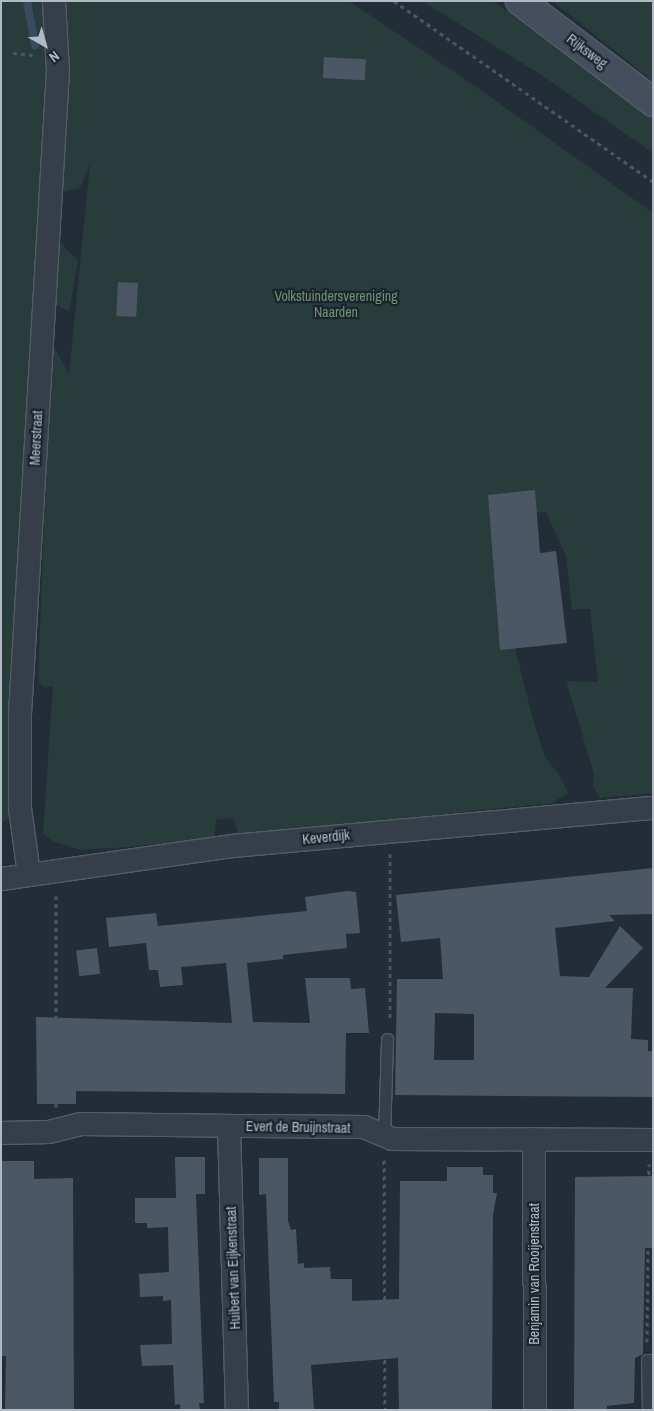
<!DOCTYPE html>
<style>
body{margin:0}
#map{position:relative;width:654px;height:1411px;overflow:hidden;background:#232d38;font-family:"Archivo Narrow",sans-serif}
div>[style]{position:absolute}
.green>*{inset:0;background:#283c3c}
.stream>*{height:8px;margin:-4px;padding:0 4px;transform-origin:4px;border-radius:4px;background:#394b61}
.building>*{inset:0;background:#4b5764;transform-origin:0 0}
.path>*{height:3px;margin-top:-1.5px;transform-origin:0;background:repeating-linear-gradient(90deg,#46595b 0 4px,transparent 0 8px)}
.roads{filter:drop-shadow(1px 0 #545c67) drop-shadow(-1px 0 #545c67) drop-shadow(0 1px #545c67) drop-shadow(0 -1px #545c67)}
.lane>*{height:11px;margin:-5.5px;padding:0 5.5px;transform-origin:5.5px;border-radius:5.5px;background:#363f49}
.street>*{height:22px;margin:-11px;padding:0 11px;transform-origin:11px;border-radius:11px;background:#363f49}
.secondary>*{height:28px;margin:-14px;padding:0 14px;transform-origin:14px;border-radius:14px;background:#444e5c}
span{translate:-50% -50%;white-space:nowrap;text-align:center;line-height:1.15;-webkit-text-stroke:4.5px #1c242e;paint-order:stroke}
.street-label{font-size:14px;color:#b1b9c5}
.park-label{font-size:14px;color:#6a9572}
.frame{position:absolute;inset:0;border:2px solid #b1b9c5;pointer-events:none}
.north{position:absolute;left:20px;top:20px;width:50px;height:50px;-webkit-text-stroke:4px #1c242e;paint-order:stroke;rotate:142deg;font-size:14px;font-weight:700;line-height:20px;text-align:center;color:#b1b9c5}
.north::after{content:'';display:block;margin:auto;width:18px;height:22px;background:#b1b9c5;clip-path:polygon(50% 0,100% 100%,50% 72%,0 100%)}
</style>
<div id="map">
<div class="green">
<i style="clip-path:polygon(1px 1px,44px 1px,59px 241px,78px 261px,69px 312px,40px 295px,13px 814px,1px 824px)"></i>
<i style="clip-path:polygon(66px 1px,349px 1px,475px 86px,653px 213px,653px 793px,600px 798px,593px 786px,594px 774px,566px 681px,598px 682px,590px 609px,572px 609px,566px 556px,546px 512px,493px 516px,514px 644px,532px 716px,545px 757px,558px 773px,568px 793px,552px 803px,239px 835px,233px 818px,216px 820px,214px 838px,128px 847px,81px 850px,52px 841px,43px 833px,53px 686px,45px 688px,38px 682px,51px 342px,69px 374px,90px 164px,80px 188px,59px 193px,67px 86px)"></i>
<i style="clip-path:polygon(422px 1px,493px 1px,653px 118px,653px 153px,540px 74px)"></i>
<i style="clip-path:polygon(553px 1px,653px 1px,653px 81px,560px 7px)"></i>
</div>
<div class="stream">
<i style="left:27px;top:1px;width:45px;rotate:79.7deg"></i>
</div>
<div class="building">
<i style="left:324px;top:57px;width:42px;height:21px;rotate:3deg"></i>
<i style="left:118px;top:282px;width:20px;height:34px;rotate:3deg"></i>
<i style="clip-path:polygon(535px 490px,540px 553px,556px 551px,567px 643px,500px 650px,488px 495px)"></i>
<i style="clip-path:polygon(evenodd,653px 868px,653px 914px,609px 915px,615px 921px,555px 928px,560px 976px,589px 977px,620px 926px,643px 948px,605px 988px,633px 988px,631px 1039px,648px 1040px,648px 1051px,653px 1051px,653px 1097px,395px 1095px,397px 979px,443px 979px,440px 938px,401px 942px,396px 895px,653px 868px,435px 1013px,474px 1014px,474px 1060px,434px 1060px,435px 1013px)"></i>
<i style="clip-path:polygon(347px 891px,356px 892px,360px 933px,346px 934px,347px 948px,283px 955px,283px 959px,247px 963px,253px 1022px,310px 1023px,305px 978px,350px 978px,351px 989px,365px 988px,369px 1033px,346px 1033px,345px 1094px,76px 1091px,76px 1104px,37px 1104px,36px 1017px,232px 1023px,226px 963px,181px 967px,183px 985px,160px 987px,158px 970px,149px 970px,146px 943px,109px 947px,106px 918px,156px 913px,158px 926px,307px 911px,305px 897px)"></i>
<i style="left:97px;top:948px;width:26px;height:21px;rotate:83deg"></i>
<i style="clip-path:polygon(175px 1157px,205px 1157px,205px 1194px,196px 1194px,204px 1403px,199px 1403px,200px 1410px,180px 1410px,180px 1404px,175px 1405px,173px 1365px,142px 1366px,140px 1345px,172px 1344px,171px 1300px,163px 1301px,163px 1296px,140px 1297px,139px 1274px,169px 1272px,168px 1227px,147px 1228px,147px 1223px,135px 1223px,135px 1198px,176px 1198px)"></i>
<i style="clip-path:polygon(259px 1158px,288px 1158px,288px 1221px,291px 1230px,296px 1229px,298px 1264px,304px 1263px,304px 1268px,330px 1267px,331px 1279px,352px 1279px,352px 1301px,399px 1299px,400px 1181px,447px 1181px,447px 1167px,483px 1167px,483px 1175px,493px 1175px,493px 1193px,497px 1193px,493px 1215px,492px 1410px,399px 1410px,398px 1358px,311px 1365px,314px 1409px,279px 1410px,279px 1402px,274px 1402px,266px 1194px,259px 1195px)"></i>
<i style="clip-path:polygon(1px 1161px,34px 1161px,34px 1179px,73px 1178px,74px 1410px,5px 1410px,6px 1356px,1px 1356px)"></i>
<i style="clip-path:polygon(653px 1176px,653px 1248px,645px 1248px,643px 1354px,635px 1358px,634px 1403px,607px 1406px,607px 1410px,574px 1410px,575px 1177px)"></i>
</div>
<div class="path">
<i style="left:394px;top:1px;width:316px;rotate:34.9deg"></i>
<i style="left:13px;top:53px;width:20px;rotate:6deg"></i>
<i style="left:390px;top:854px;width:167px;rotate:90deg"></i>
<i style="left:56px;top:1107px;width:211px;rotate:-90deg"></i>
<i style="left:384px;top:1160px;width:250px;rotate:89.8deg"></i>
<i style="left:647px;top:1342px;width:178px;rotate:-89.4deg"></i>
</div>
<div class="roads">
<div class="lane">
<i style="left:384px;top:1137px;width:98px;rotate:-88.2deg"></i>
<i style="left:648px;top:1410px;width:50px;rotate:-91.1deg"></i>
<i style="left:647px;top:1360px;width:6px"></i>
</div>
<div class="street">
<i style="left:29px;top:874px;width:67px;rotate:-97.8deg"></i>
<i style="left:20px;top:808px;width:94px;rotate:-90deg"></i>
<i style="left:20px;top:714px;width:644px;rotate:-86.62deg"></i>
<i style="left:58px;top:71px;width:70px;rotate:-93.3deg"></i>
<i style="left:1px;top:879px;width:234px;rotate:-8.1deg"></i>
<i style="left:233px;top:846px;width:422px;rotate:-5.2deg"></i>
<i style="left:229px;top:1126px;width:284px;rotate:88.4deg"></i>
<i style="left:1px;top:1133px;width:48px;rotate:-1.2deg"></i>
<i style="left:49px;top:1132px;width:33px;rotate:-14deg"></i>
<i style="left:81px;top:1124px;width:174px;rotate:0.7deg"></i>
<i style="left:255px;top:1126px;width:109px;rotate:0.5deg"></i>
<i style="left:364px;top:1127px;width:30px;rotate:23deg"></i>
<i style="left:392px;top:1139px;width:261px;rotate:0.2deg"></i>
<i style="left:534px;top:1139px;width:271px;rotate:89.8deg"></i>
</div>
<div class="secondary">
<i style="left:520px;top:1px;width:167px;rotate:37.2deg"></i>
</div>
</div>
<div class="street-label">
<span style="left:587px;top:51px;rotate:37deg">Rijksweg</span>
<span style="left:36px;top:438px;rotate:-87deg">Meerstraat</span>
<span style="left:326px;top:837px;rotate:-6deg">Keverdijk</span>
<span style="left:298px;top:1127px;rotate:1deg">Evert de Bruijnstraat</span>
<span style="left:233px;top:1268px;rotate:-92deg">Huibert van Eijkenstraat</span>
<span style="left:534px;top:1274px;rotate:-90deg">Benjamin van Rooijenstraat</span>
</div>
<div class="park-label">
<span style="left:336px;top:304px">Volkstuindersvereniging<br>Naarden</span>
</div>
<div class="frame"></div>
<div class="north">N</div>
</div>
